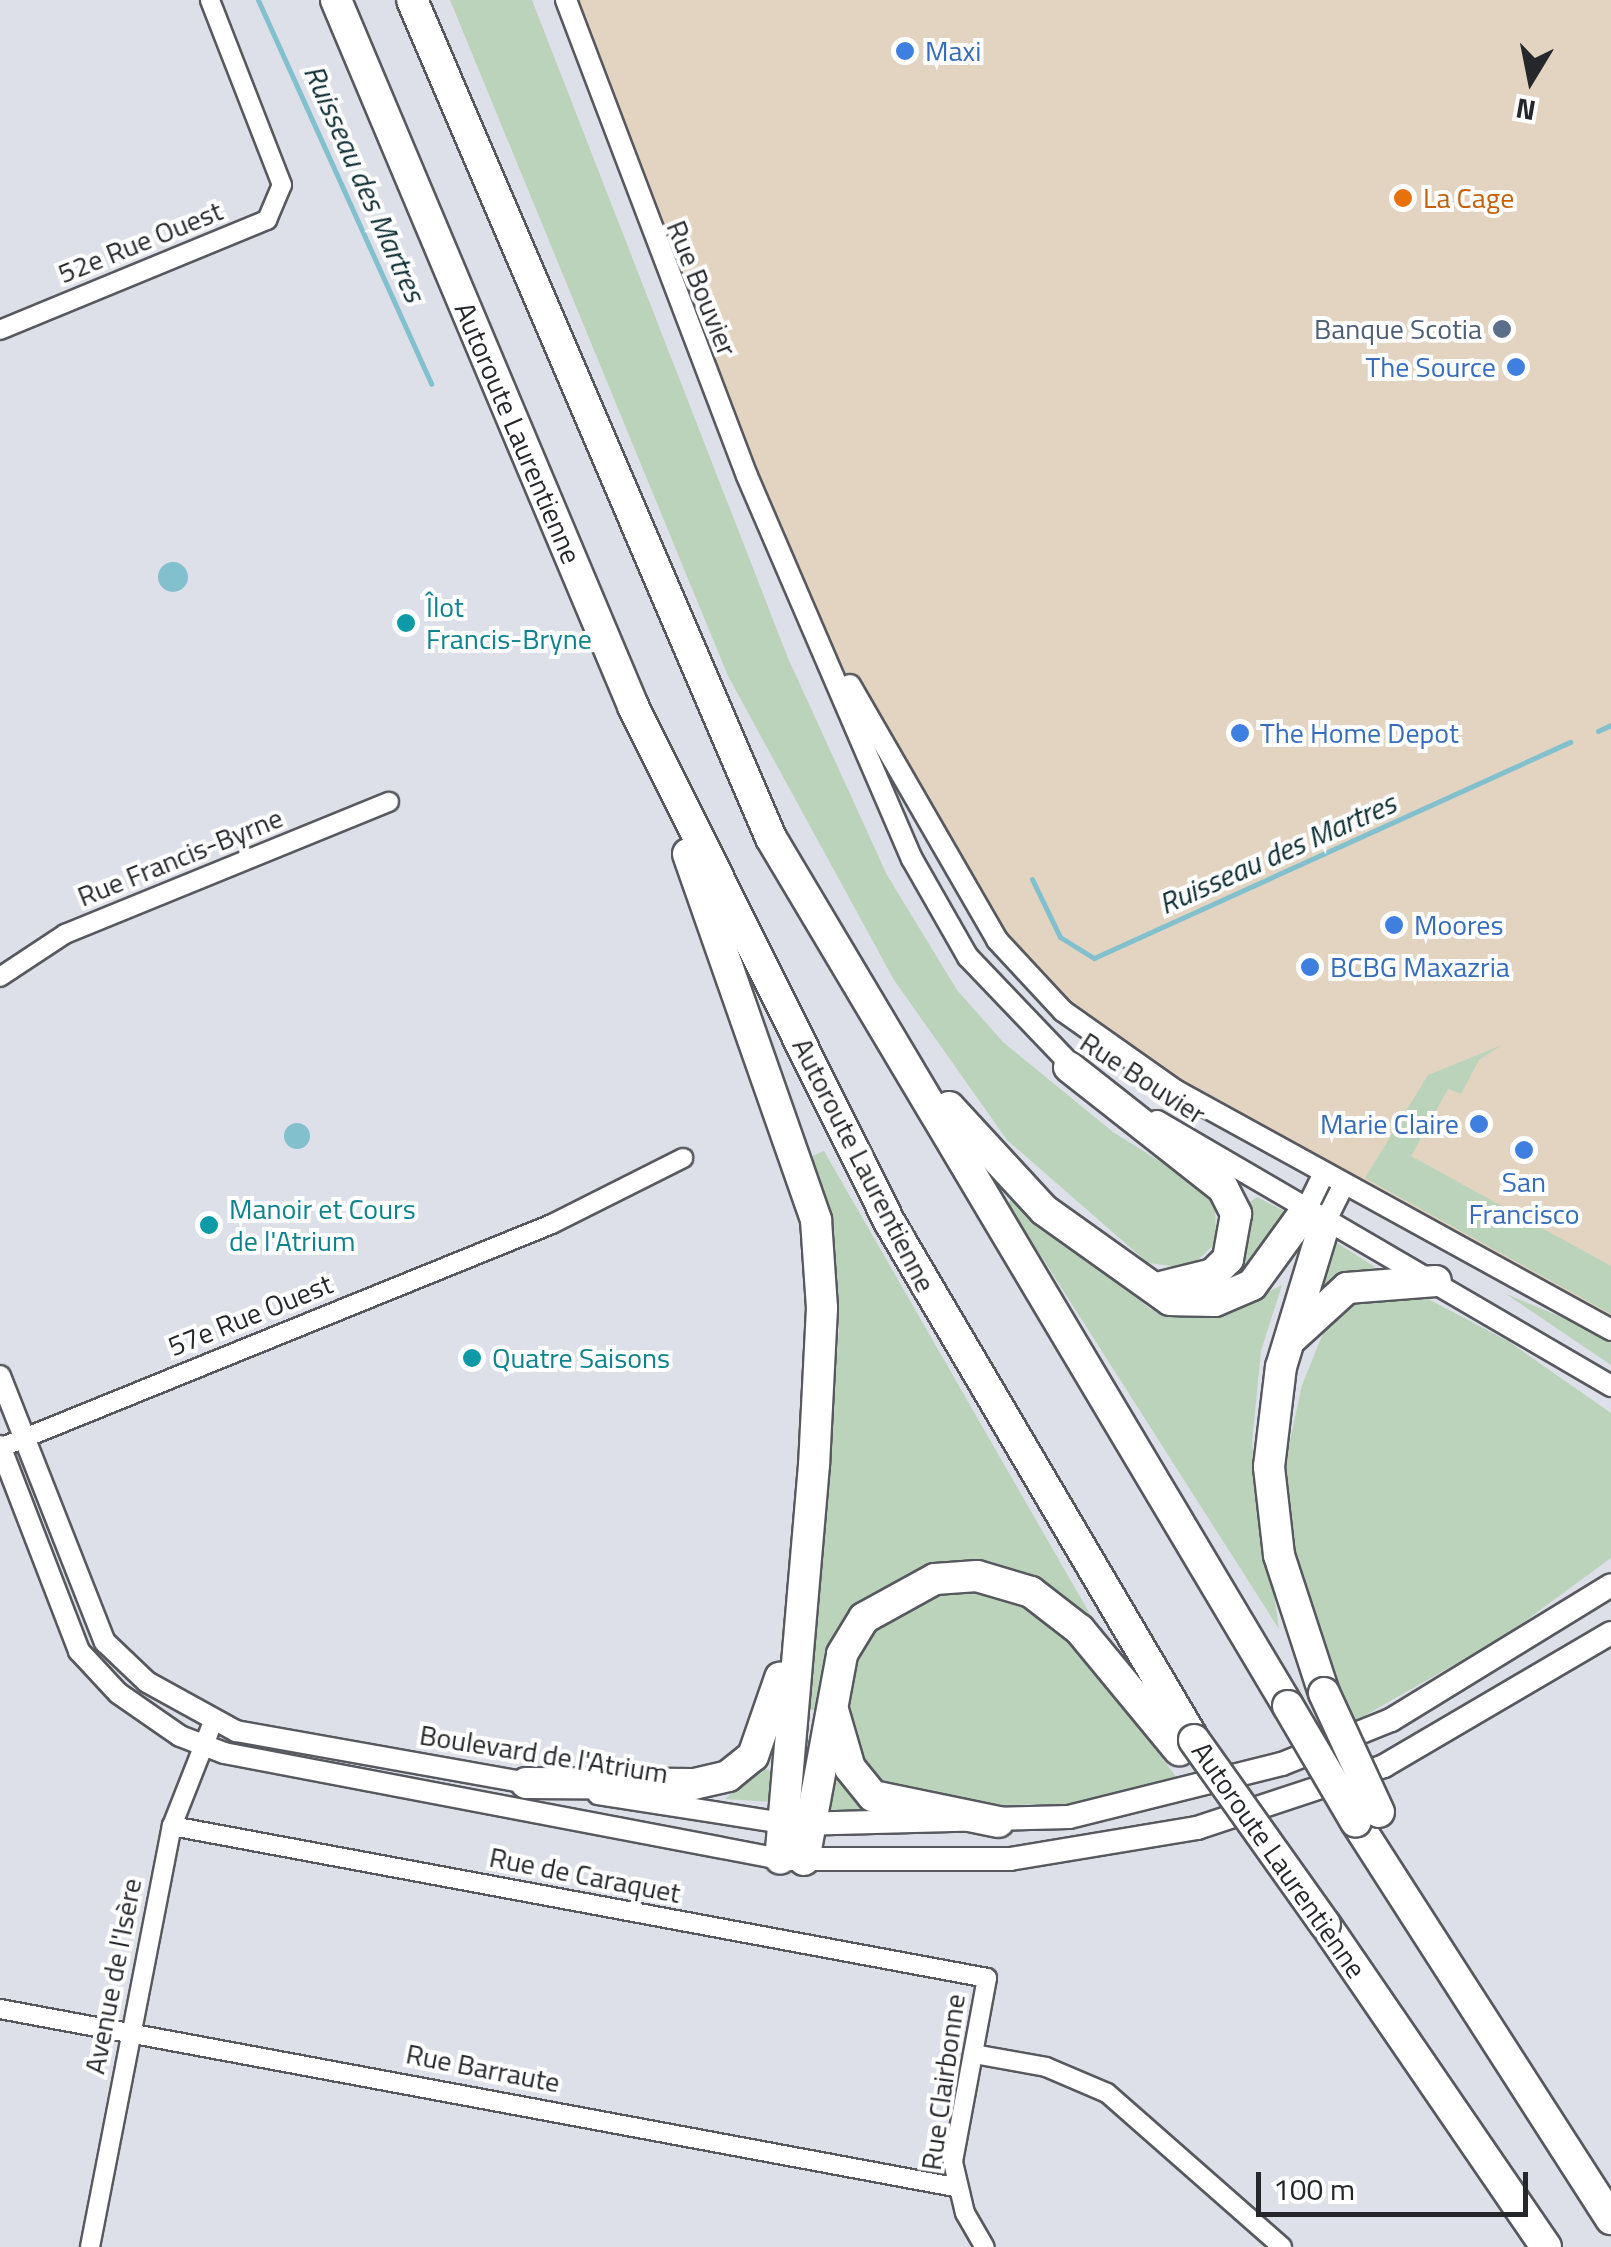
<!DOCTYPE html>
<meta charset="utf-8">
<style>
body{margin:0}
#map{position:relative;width:1611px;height:2247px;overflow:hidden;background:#dde0e8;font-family:"Titillium Web",sans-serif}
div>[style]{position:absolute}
.commercial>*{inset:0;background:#e3d4c1}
.green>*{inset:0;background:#bbd3bb}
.water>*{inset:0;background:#83c0ce}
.round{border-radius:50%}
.stream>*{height:5px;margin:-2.5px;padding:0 2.5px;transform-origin:2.5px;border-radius:2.5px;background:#83c0ce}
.roads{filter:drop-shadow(2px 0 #57595f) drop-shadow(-2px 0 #57595f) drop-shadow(0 2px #57595f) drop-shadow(0 -2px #57595f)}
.minor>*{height:18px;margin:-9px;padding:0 9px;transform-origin:9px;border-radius:9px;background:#fff}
.tertiary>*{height:20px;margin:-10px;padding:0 10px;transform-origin:10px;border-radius:10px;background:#fff}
.secondary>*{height:22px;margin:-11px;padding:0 11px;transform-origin:11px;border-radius:11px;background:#fff}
.motorway>*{height:30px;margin:-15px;padding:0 15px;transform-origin:15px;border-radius:15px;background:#fff}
.bridges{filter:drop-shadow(2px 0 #57595f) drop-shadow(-2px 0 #57595f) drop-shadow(0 2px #57595f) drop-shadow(0 -2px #57595f)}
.motorway-bridge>*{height:30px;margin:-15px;padding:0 15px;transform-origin:15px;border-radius:15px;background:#fff}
.dots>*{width:28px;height:28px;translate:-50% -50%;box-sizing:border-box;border:5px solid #fff;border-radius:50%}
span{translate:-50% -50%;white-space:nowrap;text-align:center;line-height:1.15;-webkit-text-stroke:8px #fff;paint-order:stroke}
.shop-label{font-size:28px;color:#366cbe}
.left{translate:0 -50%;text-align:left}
.right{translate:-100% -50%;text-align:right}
.food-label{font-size:28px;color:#c56008}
.street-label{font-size:28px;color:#26272a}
.service-label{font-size:28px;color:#4e5e75}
.culture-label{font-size:28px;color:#0d838f}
.water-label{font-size:30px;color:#0f2f35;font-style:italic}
.north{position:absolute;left:1481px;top:30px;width:100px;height:100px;-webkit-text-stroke:8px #fff;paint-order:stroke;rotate:190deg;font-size:28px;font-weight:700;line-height:40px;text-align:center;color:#26272a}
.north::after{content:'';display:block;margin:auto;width:35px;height:45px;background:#26272a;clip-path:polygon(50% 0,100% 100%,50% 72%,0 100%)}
.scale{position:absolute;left:1256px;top:2172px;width:272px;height:45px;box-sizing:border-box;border:5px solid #26272a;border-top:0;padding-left:12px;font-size:30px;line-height:35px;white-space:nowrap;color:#26272a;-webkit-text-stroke:8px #fff;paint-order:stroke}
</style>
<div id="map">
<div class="commercial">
<i style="clip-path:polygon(566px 0,1611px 0,1611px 1330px,1175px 1090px,1029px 976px,797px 592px)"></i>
</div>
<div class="green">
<i style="clip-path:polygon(450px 0,532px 0,788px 658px,887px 875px,957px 990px,1003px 1042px,1113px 1132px,1215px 1196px,1216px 1243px,1189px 1268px,1148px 1263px,1007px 1140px,894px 980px,728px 676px)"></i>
<i style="clip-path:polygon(1502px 1045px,1479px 1060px,1461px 1094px,1448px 1089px,1411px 1156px,1611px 1266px,1611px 1314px,1365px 1178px,1428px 1075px)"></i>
<i style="clip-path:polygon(824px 1151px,1094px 1621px,1085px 1627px,1042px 1588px,901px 1581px,859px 1609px,827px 1659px,816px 1710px,805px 1709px,839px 1330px,812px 1156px)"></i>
<i style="clip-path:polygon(1012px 1197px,1150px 1309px,1218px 1315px,1282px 1285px,1261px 1351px,1252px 1443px,1279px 1629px,1008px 1204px)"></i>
<i style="clip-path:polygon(1257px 1197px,1290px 1214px,1268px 1257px,1236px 1277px,1247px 1204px)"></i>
<i style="clip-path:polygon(1334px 1241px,1375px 1267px,1324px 1291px,1320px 1289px)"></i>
<i style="clip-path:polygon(1409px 1289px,1508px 1341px,1611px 1413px,1611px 1558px,1506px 1635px,1350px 1724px,1290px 1547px,1284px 1468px,1302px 1385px,1329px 1319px,1359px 1295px)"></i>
<i style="clip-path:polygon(1506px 1294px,1597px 1332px,1611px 1343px,1611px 1365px)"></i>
<i style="clip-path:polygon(959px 1585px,1016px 1594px,1065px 1629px,1180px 1782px,1071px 1804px,995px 1805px,901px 1801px,864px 1774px,845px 1702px,850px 1669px,880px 1619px)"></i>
<i style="clip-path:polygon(837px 1763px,862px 1802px,859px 1812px,824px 1813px)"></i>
<i style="clip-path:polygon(762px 1767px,774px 1773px,773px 1802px,725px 1799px)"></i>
</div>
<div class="water">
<i class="round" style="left:158px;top:562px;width:30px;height:30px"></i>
<i class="round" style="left:284px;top:1123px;width:26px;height:26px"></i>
</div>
<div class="stream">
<i style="left:258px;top:0;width:421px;rotate:65.7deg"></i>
<i style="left:1598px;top:731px;width:14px;rotate:-25deg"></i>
<i style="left:1032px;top:879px;width:64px;rotate:64.2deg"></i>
<i style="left:1060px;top:937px;width:40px;rotate:32deg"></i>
<i style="left:1094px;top:958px;width:523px;rotate:-24.41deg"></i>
</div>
<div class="roads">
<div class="minor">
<i style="left:0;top:330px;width:289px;rotate:-22.4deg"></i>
<i style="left:267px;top:220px;width:38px;rotate:-67deg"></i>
<i style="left:282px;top:185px;width:199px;rotate:-111.3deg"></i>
<i style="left:0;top:977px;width:78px;rotate:-33.5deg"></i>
<i style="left:65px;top:934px;width:350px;rotate:-22.2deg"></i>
<i style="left:0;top:1448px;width:596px;rotate:-22.09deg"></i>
<i style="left:552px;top:1224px;width:147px;rotate:-26.7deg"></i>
<i style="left:172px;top:1826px;width:829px;rotate:10.56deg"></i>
<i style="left:987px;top:1978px;width:187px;rotate:100.5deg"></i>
<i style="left:953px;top:2162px;width:52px;rotate:76.8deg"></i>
<i style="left:965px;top:2213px;width:39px;rotate:60deg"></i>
<i style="left:0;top:2009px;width:971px;rotate:10.56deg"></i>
<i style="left:974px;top:2054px;width:73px;rotate:10.2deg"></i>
<i style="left:1046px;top:2067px;width:66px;rotate:23.1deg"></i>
<i style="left:1107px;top:2093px;width:233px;rotate:41.3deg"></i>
<i style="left:90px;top:2247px;width:429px;rotate:-79deg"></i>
<i style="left:172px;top:1826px;width:112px;rotate:-68.5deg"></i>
</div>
<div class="tertiary">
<i style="left:566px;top:0;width:509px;rotate:69.18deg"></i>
<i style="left:747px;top:476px;width:417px;rotate:66.7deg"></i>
<i style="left:912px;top:859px;width:113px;rotate:60.3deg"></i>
<i style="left:968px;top:957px;width:158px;rotate:46.3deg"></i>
<i style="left:850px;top:685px;width:294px;rotate:60deg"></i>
<i style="left:997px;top:940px;width:97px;rotate:47.1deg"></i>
<i style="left:1063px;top:1011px;width:137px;rotate:35.2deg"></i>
<i style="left:1175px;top:1090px;width:498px;rotate:28.8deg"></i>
<i style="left:1157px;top:1121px;width:526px;rotate:30.27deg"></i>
<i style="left:1305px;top:1212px;width:43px;rotate:-64deg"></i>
<i style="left:1325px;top:1222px;width:42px;rotate:-63.4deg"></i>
<i style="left:0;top:1376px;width:286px;rotate:68.5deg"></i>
<i style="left:105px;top:1642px;width:58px;rotate:43.6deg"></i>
<i style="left:147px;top:1682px;width:102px;rotate:28.8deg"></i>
<i style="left:236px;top:1731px;width:304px;rotate:10.1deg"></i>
<i style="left:0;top:1446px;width:220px;rotate:68.9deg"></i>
<i style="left:79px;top:1651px;width:57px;rotate:47.1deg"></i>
<i style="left:118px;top:1693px;width:75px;rotate:34.7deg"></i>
<i style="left:180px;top:1736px;width:47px;rotate:21.1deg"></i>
<i style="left:224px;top:1753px;width:566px;rotate:10.79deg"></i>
<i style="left:598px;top:1794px;width:188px;rotate:8.9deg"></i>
</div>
<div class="secondary">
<i style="left:797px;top:1824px;width:272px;rotate:-1.5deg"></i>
<i style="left:1069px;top:1817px;width:219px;rotate:-14deg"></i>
<i style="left:1282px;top:1764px;width:118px;rotate:-22deg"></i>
<i style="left:1391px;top:1720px;width:258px;rotate:-31.5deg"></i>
<i style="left:789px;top:1859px;width:221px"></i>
<i style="left:1010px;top:1859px;width:190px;rotate:-9.4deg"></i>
<i style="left:1197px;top:1828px;width:197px;rotate:-18.3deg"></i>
<i style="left:1384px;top:1766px;width:263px;rotate:-30.4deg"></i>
</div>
<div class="motorway">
<i style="left:336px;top:0;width:766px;rotate:67.18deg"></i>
<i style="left:633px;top:706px;width:577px;rotate:63.57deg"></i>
<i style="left:890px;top:1223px;width:600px;rotate:59.54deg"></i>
<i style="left:412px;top:0;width:912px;rotate:66.81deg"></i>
<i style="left:771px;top:838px;width:1010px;rotate:59.22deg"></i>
<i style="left:688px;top:854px;width:388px;rotate:70.7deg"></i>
<i style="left:816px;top:1220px;width:88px;rotate:86.1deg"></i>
<i style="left:822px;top:1308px;width:157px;rotate:92.9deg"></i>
<i style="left:814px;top:1465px;width:395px;rotate:94.9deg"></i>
<i style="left:1069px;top:1067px;width:196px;rotate:38.2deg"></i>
<i style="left:1223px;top:1188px;width:29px;rotate:63deg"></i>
<i style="left:1236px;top:1214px;width:46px;rotate:100.1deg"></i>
<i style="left:1228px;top:1259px;width:21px;rotate:135deg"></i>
<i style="left:1213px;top:1274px;width:58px;rotate:166deg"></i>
<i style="left:949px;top:1107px;width:140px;rotate:47.3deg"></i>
<i style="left:1044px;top:1210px;width:155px;rotate:35.5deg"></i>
<i style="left:1170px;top:1300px;width:45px;rotate:1.3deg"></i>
<i style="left:1215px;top:1301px;width:40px;rotate:-23.4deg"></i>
<i style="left:1252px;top:1285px;width:90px;rotate:-54deg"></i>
<i style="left:1290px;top:1340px;width:77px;rotate:-42.4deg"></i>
<i style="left:1347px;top:1288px;width:89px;rotate:-4.5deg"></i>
<i style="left:1324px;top:1693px;width:145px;rotate:-108.1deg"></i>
<i style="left:1279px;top:1555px;width:89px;rotate:-96.5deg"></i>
<i style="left:1269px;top:1467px;width:101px;rotate:-83.2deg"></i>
<i style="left:1281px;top:1367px;width:152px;rotate:-73.1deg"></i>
<i style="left:833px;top:1710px;width:60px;rotate:73.7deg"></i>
<i style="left:850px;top:1768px;width:36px;rotate:51deg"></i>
<i style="left:873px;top:1796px;width:128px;rotate:11.7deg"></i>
<i style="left:526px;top:1783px;width:168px;rotate:0.3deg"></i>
<i style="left:694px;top:1784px;width:35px;rotate:-13deg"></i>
<i style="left:728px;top:1776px;width:32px;rotate:-39deg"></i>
<i style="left:753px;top:1756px;width:83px;rotate:-70.9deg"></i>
<i style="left:1356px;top:1822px;width:472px;rotate:57.3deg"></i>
<i style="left:804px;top:1860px;width:209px;rotate:-79.5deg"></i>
<i style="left:842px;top:1654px;width:42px;rotate:-58.6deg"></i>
<i style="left:864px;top:1618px;width:81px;rotate:-28.8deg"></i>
<i style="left:935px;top:1579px;width:42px;rotate:-4.1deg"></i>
<i style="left:977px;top:1576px;width:56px;rotate:16.5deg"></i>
<i style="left:1031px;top:1592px;width:62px;rotate:37.8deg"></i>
<i style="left:1080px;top:1630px;width:156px;rotate:50.5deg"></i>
<i style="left:1325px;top:1924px;width:391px;rotate:55.6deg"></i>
</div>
</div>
<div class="bridges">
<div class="motorway-bridge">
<i style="left:1324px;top:1693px;width:131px;rotate:65.2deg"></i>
<i style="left:1288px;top:1706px;width:134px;rotate:59.6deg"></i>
<i style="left:1194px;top:1740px;width:226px;rotate:54.6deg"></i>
</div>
</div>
<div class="dots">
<i style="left:905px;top:51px;background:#3f7fe0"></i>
<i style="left:1403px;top:198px;background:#e8710a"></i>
<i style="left:1502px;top:329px;background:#5c6f8a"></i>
<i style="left:1516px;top:367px;background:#3f7fe0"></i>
<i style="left:406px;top:623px;background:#0f9aa8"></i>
<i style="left:1240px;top:733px;background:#3f7fe0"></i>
<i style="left:1394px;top:925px;background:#3f7fe0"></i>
<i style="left:1310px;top:967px;background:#3f7fe0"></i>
<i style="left:1479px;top:1124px;background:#3f7fe0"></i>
<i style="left:1524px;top:1150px;background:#3f7fe0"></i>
<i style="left:209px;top:1225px;background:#0f9aa8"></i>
<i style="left:472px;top:1358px;background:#0f9aa8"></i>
</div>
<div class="shop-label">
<span class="left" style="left:925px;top:51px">Maxi</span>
<span class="right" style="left:1496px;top:367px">The Source</span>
<span class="left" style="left:1260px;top:733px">The Home Depot</span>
<span class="left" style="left:1414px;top:925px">Moores</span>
<span class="left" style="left:1330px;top:967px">BCBG Maxazria</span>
<span class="right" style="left:1459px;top:1124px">Marie Claire</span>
<span style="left:1524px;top:1198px">San<br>Francisco</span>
</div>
<div class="food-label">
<span class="left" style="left:1423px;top:198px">La Cage</span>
</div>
<div class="street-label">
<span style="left:140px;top:242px;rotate:-22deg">52e Rue Ouest</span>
<span style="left:702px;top:288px;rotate:68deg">Rue Bouvier</span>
<span style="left:518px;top:433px;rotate:67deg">Autoroute Laurentienne</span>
<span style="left:180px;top:857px;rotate:-22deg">Rue Francis-Byrne</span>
<span style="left:1143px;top:1078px;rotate:33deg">Rue Bouvier</span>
<span style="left:864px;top:1165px;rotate:63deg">Autoroute Laurentienne</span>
<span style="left:250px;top:1315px;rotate:-22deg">57e Rue Ouest</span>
<span style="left:544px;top:1754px;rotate:9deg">Boulevard de l'Atrium</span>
<span style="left:1279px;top:1860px;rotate:55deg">Autoroute Laurentienne</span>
<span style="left:585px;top:1875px;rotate:11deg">Rue de Caraquet</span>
<span style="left:113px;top:1976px;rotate:-79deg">Avenue de l'Isère</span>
<span style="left:483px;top:2068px;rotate:11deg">Rue Barraute</span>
<span style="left:943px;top:2082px;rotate:-82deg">Rue Clairbonne</span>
</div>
<div class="service-label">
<span class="right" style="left:1482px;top:329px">Banque Scotia</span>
</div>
<div class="culture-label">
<span class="left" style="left:426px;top:623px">Îlot<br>Francis-Bryne</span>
<span class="left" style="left:229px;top:1225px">Manoir et Cours<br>de l'Atrium</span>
<span class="left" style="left:492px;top:1358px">Quatre Saisons</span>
</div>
<div class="water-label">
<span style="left:365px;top:183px;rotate:66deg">Ruisseau des Martres</span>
<span style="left:1277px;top:853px;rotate:-24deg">Ruisseau des Martres</span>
</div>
<div class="north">N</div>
<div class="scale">100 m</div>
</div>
